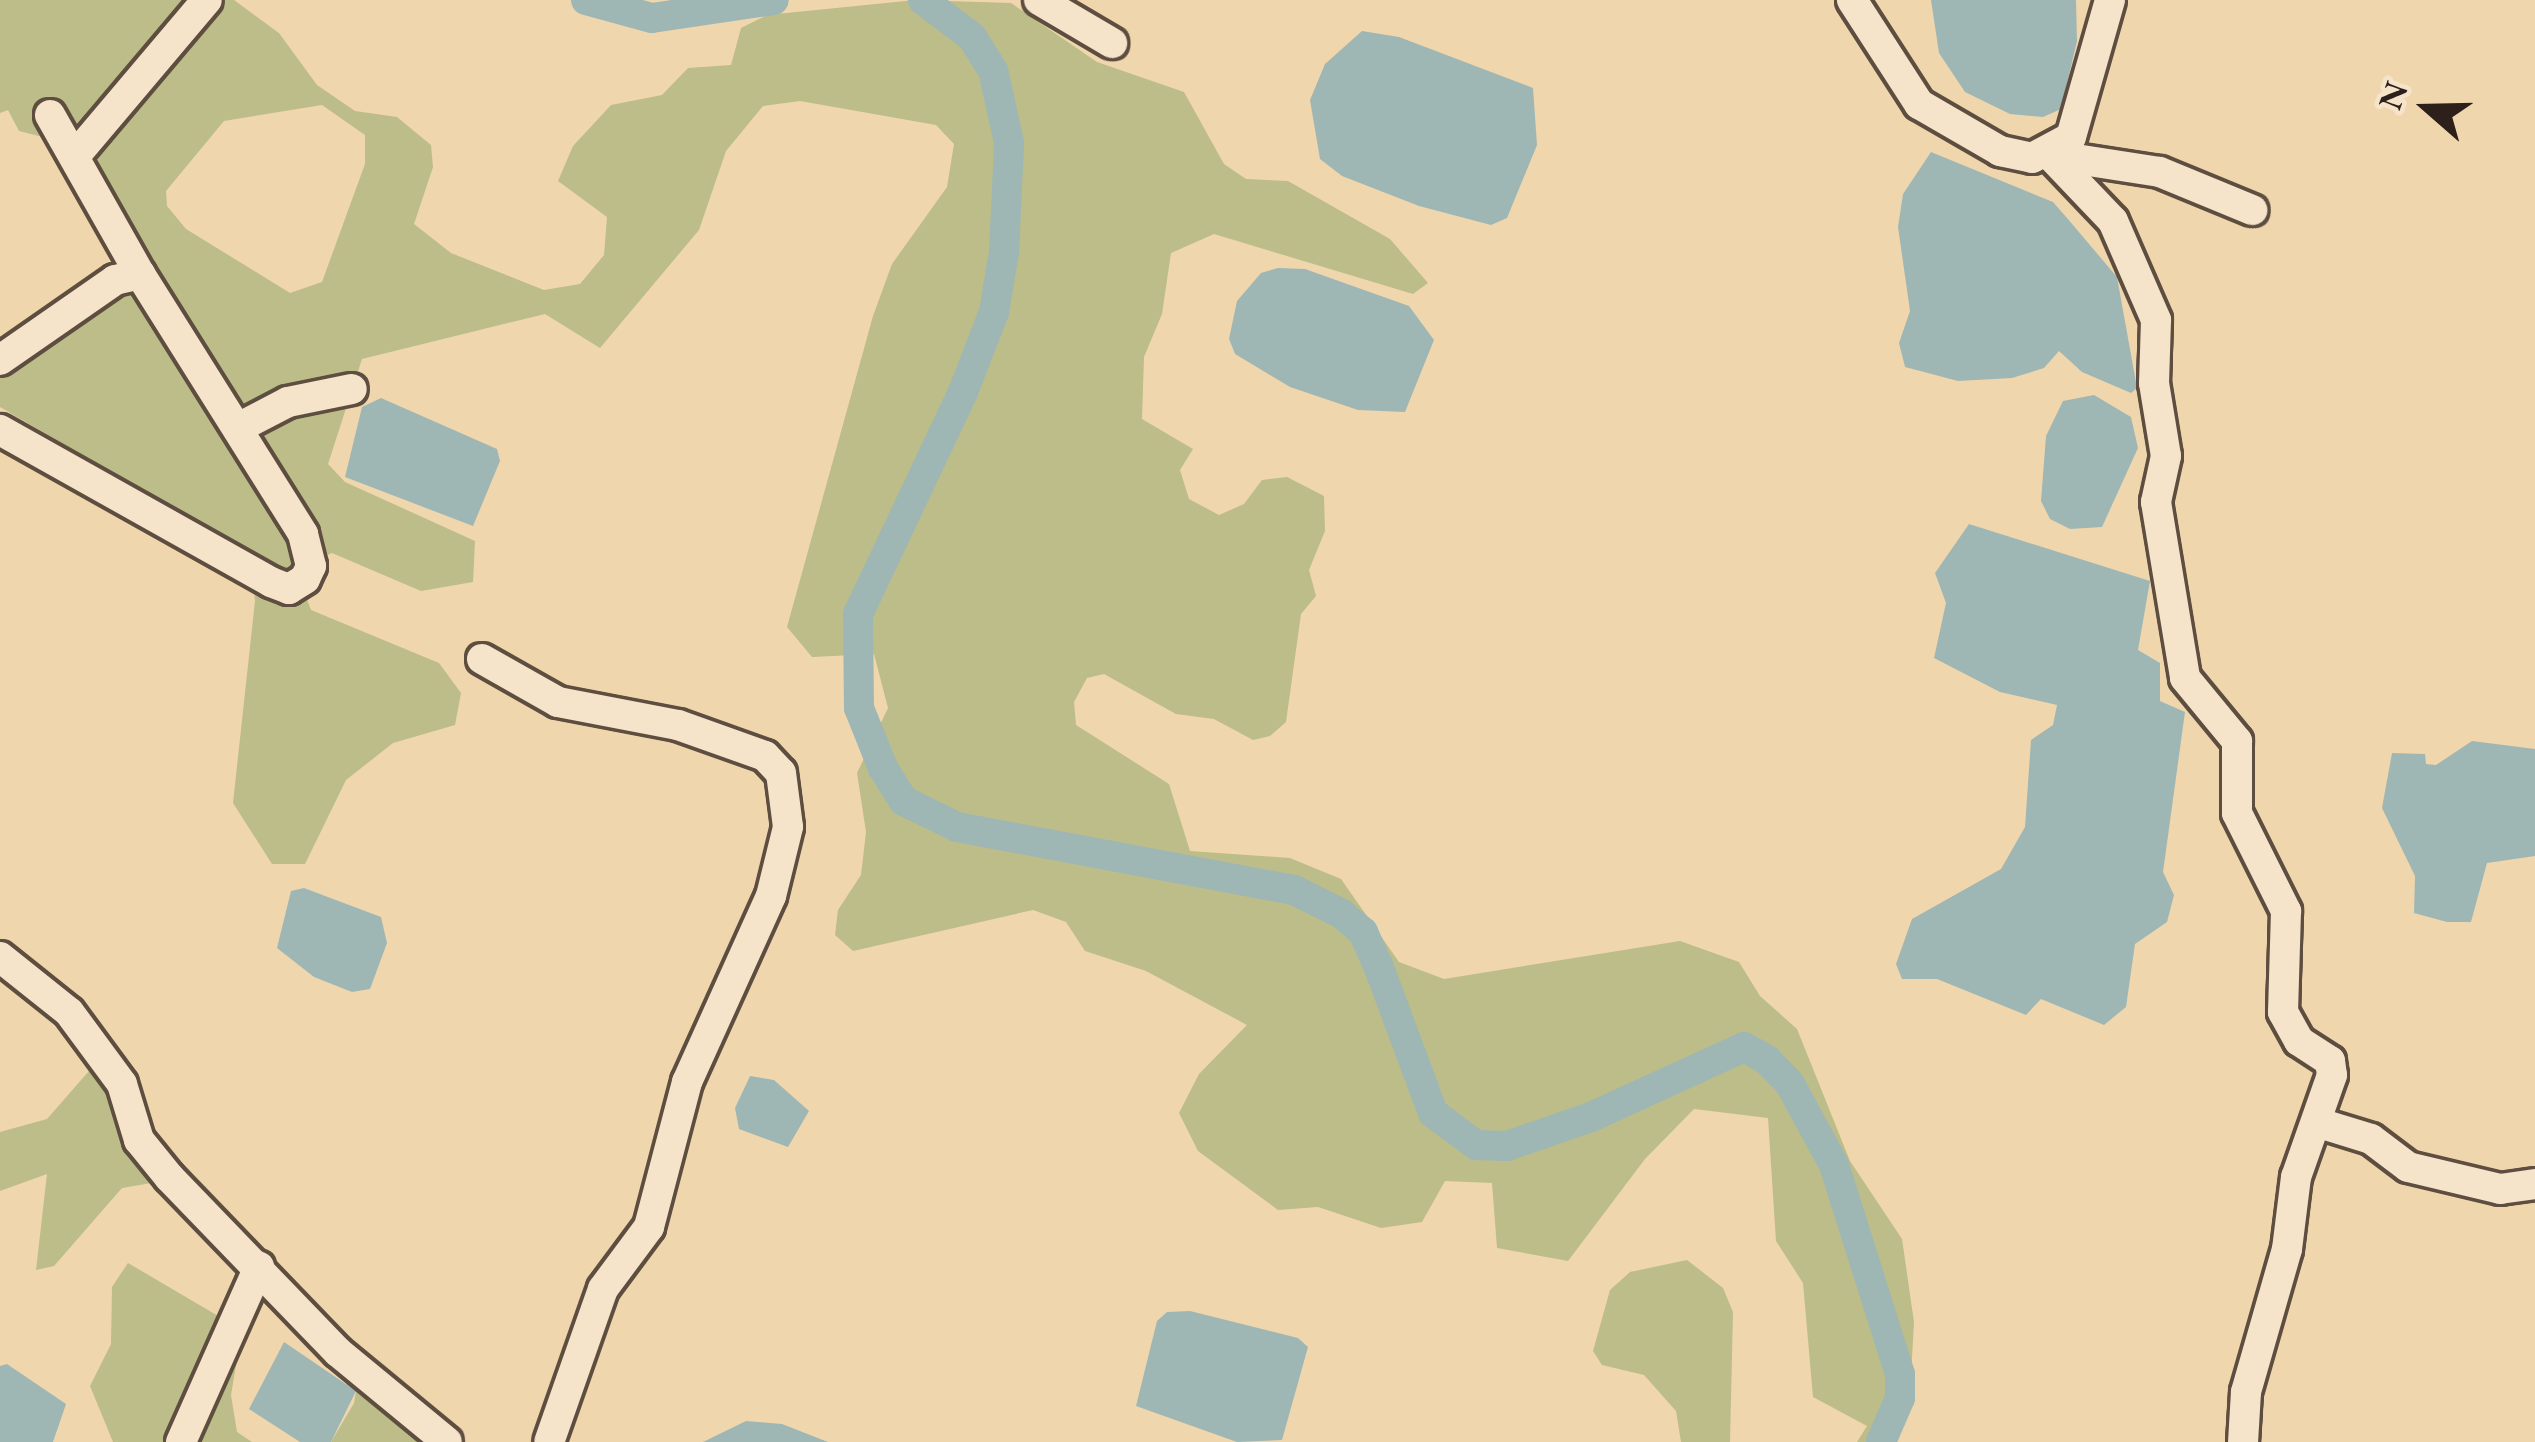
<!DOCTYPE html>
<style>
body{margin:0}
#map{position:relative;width:2535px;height:1442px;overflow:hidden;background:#f0d6ad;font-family:"EB Garamond",serif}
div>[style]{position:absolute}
.green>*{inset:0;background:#bcbd88}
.water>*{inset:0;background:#9eb7b4}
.canal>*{height:30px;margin:-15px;padding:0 15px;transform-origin:15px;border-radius:15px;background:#9eb7b4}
.roads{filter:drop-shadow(3px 0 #5e4e40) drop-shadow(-3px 0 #5e4e40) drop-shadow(0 3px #5e4e40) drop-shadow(0 -3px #5e4e40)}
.minor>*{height:30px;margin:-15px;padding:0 15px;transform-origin:15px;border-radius:15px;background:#f5e4ca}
span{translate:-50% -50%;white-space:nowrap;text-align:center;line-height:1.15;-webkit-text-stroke:9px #f5e4ca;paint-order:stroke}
.north{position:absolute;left:2367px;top:48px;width:120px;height:120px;-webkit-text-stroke:9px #f5e4ca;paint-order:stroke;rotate:290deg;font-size:33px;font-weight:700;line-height:48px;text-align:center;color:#2d201b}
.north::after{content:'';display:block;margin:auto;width:42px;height:54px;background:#2d201b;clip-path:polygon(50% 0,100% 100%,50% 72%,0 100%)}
</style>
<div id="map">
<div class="green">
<i style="clip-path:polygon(evenodd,0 0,234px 0,279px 33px,317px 85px,355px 111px,397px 117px,431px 145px,433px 167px,414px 224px,451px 253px,544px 290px,580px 284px,604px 255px,607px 217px,558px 181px,573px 146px,611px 105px,662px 95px,688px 68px,731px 65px,741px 28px,767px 15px,915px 0,1011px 3px,1097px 62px,1184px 92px,1224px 164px,1246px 179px,1288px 181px,1390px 239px,1428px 283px,1413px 294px,1214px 234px,1171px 253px,1162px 314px,1144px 357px,1142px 419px,1193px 449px,1180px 470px,1189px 499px,1219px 515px,1244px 504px,1262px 480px,1287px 477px,1324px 496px,1325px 531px,1309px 570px,1316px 596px,1301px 614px,1286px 722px,1270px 736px,1253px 740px,1214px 719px,1176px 714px,1104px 674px,1087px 678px,1074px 702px,1076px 725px,1169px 784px,1190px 851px,1290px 858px,1341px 879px,1399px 962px,1444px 979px,1680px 941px,1739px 962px,1760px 996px,1797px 1029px,1850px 1161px,1902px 1239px,1914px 1322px,1909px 1412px,1891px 1442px,1857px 1442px,1867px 1426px,1813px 1397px,1803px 1283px,1776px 1241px,1768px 1118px,1694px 1109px,1645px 1159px,1568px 1261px,1497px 1248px,1492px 1183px,1445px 1181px,1422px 1222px,1381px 1228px,1318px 1207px,1278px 1210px,1198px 1151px,1179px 1113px,1199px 1074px,1247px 1025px,1146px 971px,1085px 951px,1066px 922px,1033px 910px,853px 951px,835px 935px,838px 910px,861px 875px,866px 832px,857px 773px,888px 708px,874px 654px,812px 657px,787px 627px,873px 316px,892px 264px,947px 187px,954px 144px,936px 125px,800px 101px,763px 106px,726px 151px,699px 230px,600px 348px,545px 314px,362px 359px,328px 464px,345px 482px,475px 541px,473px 582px,421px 591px,332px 553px,295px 568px,311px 610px,439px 663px,461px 693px,455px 725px,393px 743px,346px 780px,305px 864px,272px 864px,233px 803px,255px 601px,250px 552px,0 407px,0 374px,123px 293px,96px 214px,102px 171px,94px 150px,19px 131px,8px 110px,0 113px,0 0,322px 105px,365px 135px,365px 164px,322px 282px,290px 293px,186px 229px,167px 206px,166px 191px,224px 121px,322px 105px)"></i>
<i style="clip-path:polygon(89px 1071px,111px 1090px,118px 1124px,157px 1182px,122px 1188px,54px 1266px,36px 1270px,47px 1174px,0 1191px,0 1132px,47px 1119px)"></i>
<i style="clip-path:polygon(1687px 1260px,1723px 1288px,1733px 1312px,1730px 1442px,1681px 1442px,1676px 1411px,1644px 1375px,1602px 1365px,1593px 1351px,1610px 1290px,1630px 1272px)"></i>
<i style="clip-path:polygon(128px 1263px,242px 1330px,231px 1395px,237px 1432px,252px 1442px,113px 1442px,90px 1386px,111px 1344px,112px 1287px)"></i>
<i style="clip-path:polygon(359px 1375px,391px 1415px,425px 1442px,331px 1442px,354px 1403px,356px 1391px,346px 1384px)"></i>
</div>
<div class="water">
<i style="clip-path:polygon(1931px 0,2076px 0,2077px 41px,2061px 109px,2043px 117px,2010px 114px,1965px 92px,1939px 53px)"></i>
<i style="clip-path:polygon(1362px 31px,1399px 37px,1533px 88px,1537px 145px,1507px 218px,1491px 225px,1419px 206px,1342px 176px,1320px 159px,1310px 100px,1325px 64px)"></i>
<i style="clip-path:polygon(1931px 152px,2053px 202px,2067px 218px,2117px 277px,2137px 388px,2131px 393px,2082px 372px,2059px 351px,2044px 368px,2012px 378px,1958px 381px,1905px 367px,1899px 343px,1910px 311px,1898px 227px,1903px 194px)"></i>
<i style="clip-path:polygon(1278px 268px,1305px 269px,1409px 306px,1434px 340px,1405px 412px,1358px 410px,1290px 387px,1235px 354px,1229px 339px,1237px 301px,1261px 273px)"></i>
<i style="clip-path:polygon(2094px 395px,2131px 417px,2138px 448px,2102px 527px,2070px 529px,2050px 519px,2041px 501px,2046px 436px,2063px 401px)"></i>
<i style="clip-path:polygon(381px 398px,497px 449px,500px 461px,473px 526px,345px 477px,362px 407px)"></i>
<i style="clip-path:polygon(1969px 524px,2150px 581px,2138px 650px,2160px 663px,2160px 701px,2185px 712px,2163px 872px,2174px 895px,2167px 922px,2135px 944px,2126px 1007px,2104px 1025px,2041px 999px,2026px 1015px,1937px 979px,1902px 979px,1896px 964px,1912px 919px,2001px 869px,2025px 827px,2031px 740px,2053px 725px,2057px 705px,2000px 692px,1934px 658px,1946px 603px,1935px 573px)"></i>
<i style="clip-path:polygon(2472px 741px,2535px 749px,2535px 856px,2487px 863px,2471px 922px,2447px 922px,2414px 913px,2415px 876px,2382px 808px,2392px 753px,2425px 754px,2426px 764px,2436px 765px)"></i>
<i style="clip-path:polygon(304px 888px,381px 917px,387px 943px,370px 989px,352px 992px,314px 977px,277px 948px,291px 891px)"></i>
<i style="clip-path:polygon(750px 1076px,774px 1080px,809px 1111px,788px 1147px,739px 1129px,735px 1108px)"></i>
<i style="clip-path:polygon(1190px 1311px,1298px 1338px,1308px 1347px,1282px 1440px,1237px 1442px,1136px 1406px,1157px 1321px,1167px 1312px)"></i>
<i style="clip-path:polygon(284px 1342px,356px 1391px,331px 1442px,300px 1442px,249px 1409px)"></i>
<i style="clip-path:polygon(7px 1364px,66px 1404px,53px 1442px,0 1442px,0 1366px)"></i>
<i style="clip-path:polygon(746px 1421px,782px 1424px,828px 1442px,703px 1442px)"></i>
</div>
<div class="canal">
<i style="left:586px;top:0;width:68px;rotate:15.3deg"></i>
<i style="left:652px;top:18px;width:123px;rotate:-8.4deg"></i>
<i style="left:923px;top:0;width:61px;rotate:37.1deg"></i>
<i style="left:972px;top:37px;width:39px;rotate:58deg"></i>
<i style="left:993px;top:70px;width:75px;rotate:77.6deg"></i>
<i style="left:1009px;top:143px;width:109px;rotate:92.6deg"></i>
<i style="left:1004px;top:252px;width:61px;rotate:99.5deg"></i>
<i style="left:994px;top:312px;width:86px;rotate:111.2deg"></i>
<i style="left:963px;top:392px;width:246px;rotate:115.3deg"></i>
<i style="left:858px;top:614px;width:94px;rotate:89.4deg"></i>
<i style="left:859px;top:708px;width:65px;rotate:68.2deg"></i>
<i style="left:883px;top:768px;width:39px;rotate:58deg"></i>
<i style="left:904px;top:801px;width:59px;rotate:26.1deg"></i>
<i style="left:957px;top:827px;width:343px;rotate:10.6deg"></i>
<i style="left:1294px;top:890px;width:54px;rotate:26.6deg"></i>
<i style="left:1342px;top:914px;width:28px;rotate:41deg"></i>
<i style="left:1363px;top:932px;width:36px;rotate:66deg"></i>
<i style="left:1378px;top:965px;width:158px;rotate:69.6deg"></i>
<i style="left:1433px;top:1113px;width:54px;rotate:36.7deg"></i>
<i style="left:1476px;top:1145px;width:31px;rotate:2deg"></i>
<i style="left:1507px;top:1146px;width:89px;rotate:-19deg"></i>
<i style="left:1591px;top:1117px;width:168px;rotate:-24.6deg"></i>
<i style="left:1744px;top:1047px;width:26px;rotate:29deg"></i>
<i style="left:1767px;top:1060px;width:33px;rotate:46deg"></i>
<i style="left:1790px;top:1084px;width:92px;rotate:61.5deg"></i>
<i style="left:1834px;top:1165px;width:219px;rotate:72.5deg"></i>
<i style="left:1900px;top:1374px;width:24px;rotate:90deg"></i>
<i style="left:1900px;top:1398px;width:48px;rotate:113.4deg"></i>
</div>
<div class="roads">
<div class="minor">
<i style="left:1039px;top:0;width:85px;rotate:30.5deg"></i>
<i style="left:1852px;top:0;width:124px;rotate:57.2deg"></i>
<i style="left:1919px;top:104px;width:94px;rotate:30.1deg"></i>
<i style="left:2000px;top:151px;width:33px;rotate:12deg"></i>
<i style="left:2032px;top:158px;width:44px;rotate:-28.3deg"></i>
<i style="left:2071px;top:137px;width:142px;rotate:-74.1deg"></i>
<i style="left:50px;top:115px;width:183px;rotate:60.5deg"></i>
<i style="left:2050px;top:155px;width:91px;rotate:46.3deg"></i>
<i style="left:2113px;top:221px;width:108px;rotate:66.5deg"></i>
<i style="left:2156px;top:320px;width:63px;rotate:91.8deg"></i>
<i style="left:2154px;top:383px;width:74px;rotate:80.7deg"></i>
<i style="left:2166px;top:456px;width:47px;rotate:102.3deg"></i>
<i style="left:2156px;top:502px;width:178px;rotate:80.6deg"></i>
<i style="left:2185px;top:678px;width:82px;rotate:50.5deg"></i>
<i style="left:2237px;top:741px;width:72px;rotate:90deg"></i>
<i style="left:2237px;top:813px;width:110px;rotate:63.4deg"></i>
<i style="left:2286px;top:911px;width:101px;rotate:91.7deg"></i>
<i style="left:2283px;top:1012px;width:33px;rotate:61deg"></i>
<i style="left:2299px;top:1041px;width:37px;rotate:33deg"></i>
<i style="left:2330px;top:1061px;width:14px;rotate:82deg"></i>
<i style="left:2332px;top:1075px;width:108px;rotate:109.4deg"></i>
<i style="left:2296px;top:1177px;width:73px;rotate:97.1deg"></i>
<i style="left:2287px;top:1249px;width:149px;rotate:106deg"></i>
<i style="left:2246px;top:1392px;width:50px;rotate:93.4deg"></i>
<i style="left:2050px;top:155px;width:111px;rotate:8.8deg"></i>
<i style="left:2160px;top:172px;width:100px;rotate:22.4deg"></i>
<i style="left:75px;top:156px;width:204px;rotate:-49.8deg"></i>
<i style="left:0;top:360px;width:140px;rotate:-34.8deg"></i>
<i style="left:115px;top:280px;width:26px;rotate:-13deg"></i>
<i style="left:140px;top:274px;width:307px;rotate:57.9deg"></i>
<i style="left:303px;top:534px;width:33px;rotate:76deg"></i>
<i style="left:311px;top:566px;width:14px;rotate:115deg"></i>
<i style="left:305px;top:579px;width:19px;rotate:148deg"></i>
<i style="left:289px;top:589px;width:19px;rotate:-159deg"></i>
<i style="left:271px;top:582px;width:311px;rotate:-150.7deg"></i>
<i style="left:238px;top:428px;width:56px;rotate:-27.5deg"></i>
<i style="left:288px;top:402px;width:65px;rotate:-11.5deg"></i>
<i style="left:482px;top:659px;width:87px;rotate:29.5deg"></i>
<i style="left:558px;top:702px;width:122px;rotate:10.9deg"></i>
<i style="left:678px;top:725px;width:92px;rotate:19.6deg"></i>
<i style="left:765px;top:756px;width:23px;rotate:47deg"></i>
<i style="left:781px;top:773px;width:54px;rotate:82.6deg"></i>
<i style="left:788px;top:827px;width:71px;rotate:103.8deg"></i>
<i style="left:771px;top:896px;width:204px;rotate:114.3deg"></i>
<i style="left:687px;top:1082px;width:150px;rotate:104.7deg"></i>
<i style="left:649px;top:1227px;width:77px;rotate:126.6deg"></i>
<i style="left:603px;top:1289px;width:162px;rotate:109.4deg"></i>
<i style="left:0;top:957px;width:88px;rotate:38.6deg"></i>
<i style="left:69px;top:1012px;width:89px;rotate:53.6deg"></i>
<i style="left:122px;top:1084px;width:59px;rotate:73.1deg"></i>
<i style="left:139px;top:1140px;width:48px;rotate:51deg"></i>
<i style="left:169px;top:1177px;width:243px;rotate:46deg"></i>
<i style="left:338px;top:1352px;width:141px;rotate:39.5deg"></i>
<i style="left:2319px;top:1123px;width:54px;rotate:17.1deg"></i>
<i style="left:2371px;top:1139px;width:46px;rotate:37.1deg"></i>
<i style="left:2408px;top:1167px;width:95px;rotate:13.4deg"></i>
<i style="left:2500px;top:1189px;width:35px;rotate:-8deg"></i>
<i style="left:181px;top:1442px;width:192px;rotate:-66deg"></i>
</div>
</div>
<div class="north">N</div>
</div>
